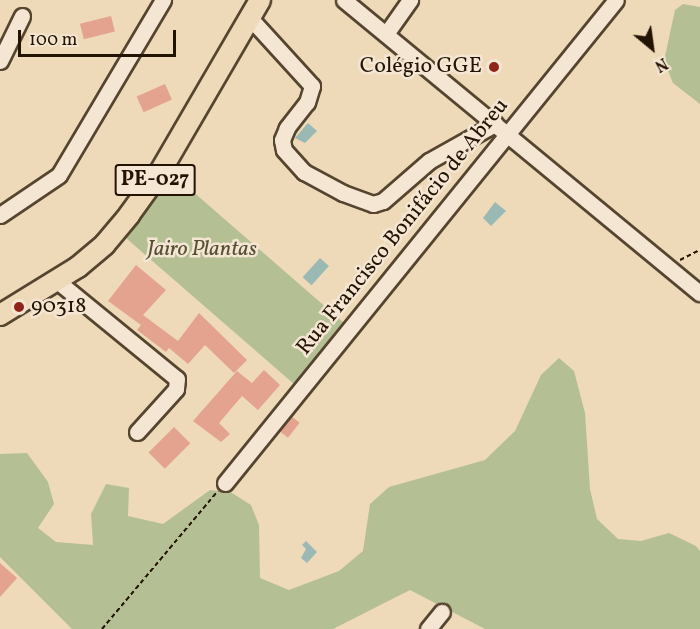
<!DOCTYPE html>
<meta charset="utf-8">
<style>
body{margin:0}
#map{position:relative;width:700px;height:629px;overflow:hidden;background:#eed9b9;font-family:Vollkorn,serif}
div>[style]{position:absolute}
.green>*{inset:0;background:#b4c093;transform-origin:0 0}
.water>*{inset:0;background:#9ab9b4;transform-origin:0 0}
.building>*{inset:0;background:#e3a38e;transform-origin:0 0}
.path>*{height:2px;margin-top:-1px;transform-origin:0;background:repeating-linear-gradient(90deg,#221401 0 4.5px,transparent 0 7.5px)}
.roads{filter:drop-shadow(2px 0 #55452f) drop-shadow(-2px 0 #55452f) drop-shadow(0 2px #55452f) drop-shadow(0 -2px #55452f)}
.minor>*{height:15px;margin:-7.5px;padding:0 7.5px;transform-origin:7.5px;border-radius:7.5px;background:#f4e6d2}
.major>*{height:20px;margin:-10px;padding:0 10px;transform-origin:10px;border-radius:10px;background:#eed9b9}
.dots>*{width:16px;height:16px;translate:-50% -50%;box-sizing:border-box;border:3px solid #f4e6d2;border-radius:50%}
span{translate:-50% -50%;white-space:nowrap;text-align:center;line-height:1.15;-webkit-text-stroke:5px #f4e6d2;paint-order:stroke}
.shield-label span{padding:2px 4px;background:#f4e6d2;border:2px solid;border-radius:4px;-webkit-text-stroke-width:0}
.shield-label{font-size:21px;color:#221401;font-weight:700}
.poi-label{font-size:22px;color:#221401}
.right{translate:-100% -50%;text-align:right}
.left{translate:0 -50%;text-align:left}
.street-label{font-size:22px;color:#221401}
.park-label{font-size:22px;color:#555034;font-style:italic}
.north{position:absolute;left:622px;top:18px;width:60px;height:60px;-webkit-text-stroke:4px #f4e6d2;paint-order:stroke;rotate:151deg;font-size:16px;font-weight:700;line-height:24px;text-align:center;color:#221401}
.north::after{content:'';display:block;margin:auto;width:21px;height:27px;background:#221401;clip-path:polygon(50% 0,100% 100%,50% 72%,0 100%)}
.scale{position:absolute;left:18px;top:30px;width:158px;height:27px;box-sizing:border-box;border:3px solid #221401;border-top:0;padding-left:8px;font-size:18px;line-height:21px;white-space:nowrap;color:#221401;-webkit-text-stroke:4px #f4e6d2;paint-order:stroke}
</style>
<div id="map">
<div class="green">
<i style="clip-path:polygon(683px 4px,700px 7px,700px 104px,673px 83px,664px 61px,675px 10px)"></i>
<i style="left:175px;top:176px;width:227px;height:79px;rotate:41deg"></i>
<i style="clip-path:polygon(559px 358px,574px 371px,585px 413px,590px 489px,597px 519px,618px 539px,641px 541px,669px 533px,696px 546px,700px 551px,700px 629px,485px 629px,410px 590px,333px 629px,72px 629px,0 557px,0 454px,27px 453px,48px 482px,54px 504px,38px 528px,56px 542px,93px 545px,91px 514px,106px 484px,129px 488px,128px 516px,163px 524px,210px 490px,232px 493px,251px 505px,259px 525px,260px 578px,289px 590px,339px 571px,363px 551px,370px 504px,389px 487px,485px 460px,515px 431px,541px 375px)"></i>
</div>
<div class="water">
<i style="clip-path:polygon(308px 123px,317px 131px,305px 143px,295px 138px)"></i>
<i style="clip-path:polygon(495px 202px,506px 211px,491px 226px,483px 218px)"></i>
<i style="left:320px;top:258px;width:12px;height:26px;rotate:42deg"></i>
<i style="clip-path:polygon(306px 541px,317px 552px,307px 563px,301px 558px,306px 549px,302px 545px)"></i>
</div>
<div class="building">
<i style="left:111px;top:16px;width:16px;height:32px;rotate:76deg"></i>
<i style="left:165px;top:84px;width:17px;height:31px;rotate:66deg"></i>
<i style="clip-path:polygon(136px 265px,166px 290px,143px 315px,178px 341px,199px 313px,247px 360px,234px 373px,205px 345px,188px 364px,169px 348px,166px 352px,137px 330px,141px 325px,108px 301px)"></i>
<i style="clip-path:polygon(264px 370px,280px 385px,258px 410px,242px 396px,219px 423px,230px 434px,221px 442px,193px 421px,237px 371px,252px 383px)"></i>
<i style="left:291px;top:416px;width:11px;height:19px;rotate:38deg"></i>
<i style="left:174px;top:427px;width:23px;height:36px;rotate:45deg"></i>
<i style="clip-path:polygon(0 563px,17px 578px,0 597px)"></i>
</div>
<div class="path">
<i style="left:680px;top:260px;width:22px;rotate:-27deg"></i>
<i style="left:102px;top:629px;width:180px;rotate:-50deg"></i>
</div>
<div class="roads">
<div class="minor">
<i style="left:344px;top:0;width:461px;rotate:39.5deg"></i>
<i style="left:250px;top:18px;width:92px;rotate:47.6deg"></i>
<i style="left:312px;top:86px;width:17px;rotate:107deg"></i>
<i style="left:307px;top:102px;width:33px;rotate:128deg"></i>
<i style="left:287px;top:128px;width:13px;rotate:113deg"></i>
<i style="left:282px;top:140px;width:10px;rotate:79deg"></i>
<i style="left:284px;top:150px;width:30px;rotate:48deg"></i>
<i style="left:304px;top:172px;width:44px;rotate:28.3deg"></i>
<i style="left:343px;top:193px;width:32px;rotate:20deg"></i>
<i style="left:373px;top:204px;width:10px;rotate:-17deg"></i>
<i style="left:383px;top:201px;width:61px;rotate:-41deg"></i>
<i style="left:429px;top:161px;width:76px;rotate:-29.3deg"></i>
<i style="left:386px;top:34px;width:42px;rotate:-54.8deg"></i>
<i style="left:0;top:61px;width:50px;rotate:-63.9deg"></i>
<i style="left:0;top:215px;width:71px;rotate:-34.1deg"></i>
<i style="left:59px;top:175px;width:204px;rotate:-59.3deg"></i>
<i style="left:56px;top:280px;width:156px;rotate:39.3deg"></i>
<i style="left:177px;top:379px;width:10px;rotate:96deg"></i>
<i style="left:176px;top:389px;width:58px;rotate:132.2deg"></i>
<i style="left:225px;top:483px;width:621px;rotate:-51.01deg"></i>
<i style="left:428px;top:629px;width:22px;rotate:-51deg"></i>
</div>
<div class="major">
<i style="left:0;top:315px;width:92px;rotate:-31.6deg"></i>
<i style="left:78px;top:267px;width:35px;rotate:-40deg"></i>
<i style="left:105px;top:244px;width:38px;rotate:-50deg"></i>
<i style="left:129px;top:215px;width:53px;rotate:-54.2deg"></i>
<i style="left:160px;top:172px;width:199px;rotate:-59.8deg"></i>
</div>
</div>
<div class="dots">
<i style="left:494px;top:67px;background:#8f2418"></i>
<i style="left:19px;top:307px;background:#8f2418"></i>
</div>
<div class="shield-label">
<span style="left:155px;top:180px">PE-027</span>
</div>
<div class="poi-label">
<span class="right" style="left:482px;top:67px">Colégio GGE</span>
<span class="left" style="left:31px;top:307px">90318</span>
</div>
<div class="street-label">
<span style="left:403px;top:227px;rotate:-51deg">Rua Francisco Bonifácio de Abreu</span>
</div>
<div class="park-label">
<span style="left:202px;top:250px">Jairo Plantas</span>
</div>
<div class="north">N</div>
<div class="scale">100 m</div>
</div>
